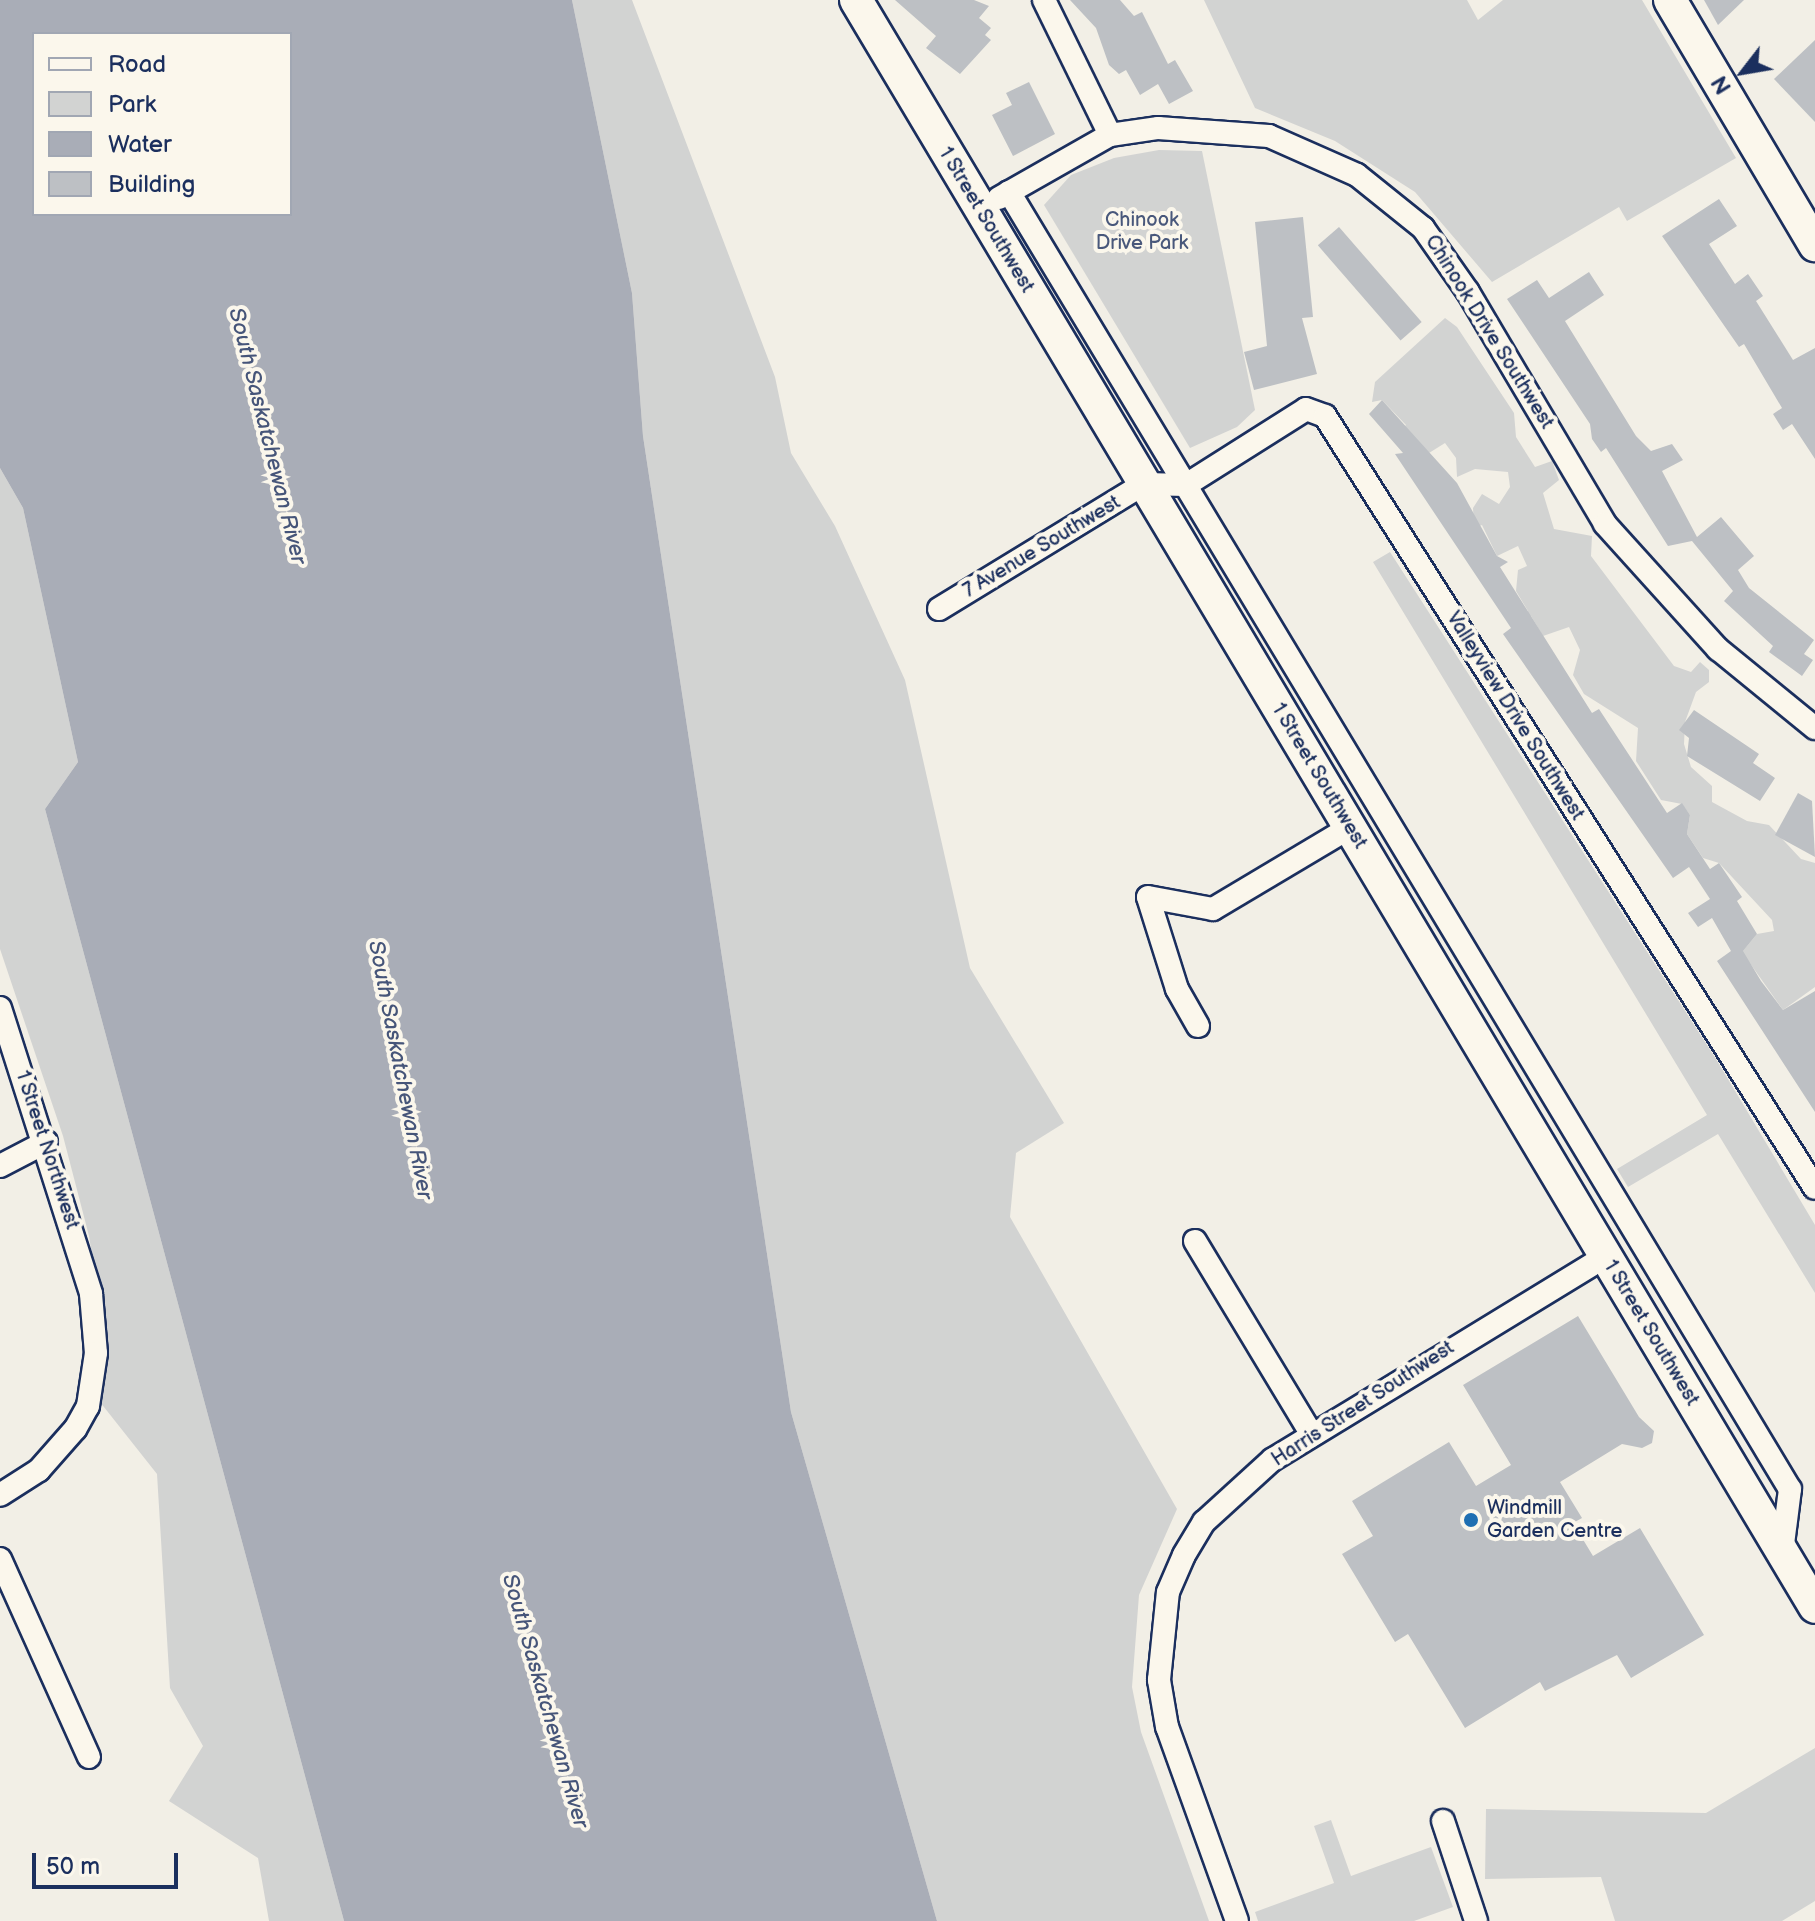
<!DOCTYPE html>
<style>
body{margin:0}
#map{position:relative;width:1815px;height:1921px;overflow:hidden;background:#f2efe6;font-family:"Balsamiq Sans",sans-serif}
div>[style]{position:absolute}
.green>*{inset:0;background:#d2d3d2}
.water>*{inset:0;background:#a9adb7}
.building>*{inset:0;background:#bdc0c4;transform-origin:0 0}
.roads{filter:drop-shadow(2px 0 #1b2f5e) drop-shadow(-2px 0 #1b2f5e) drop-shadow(0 2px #1b2f5e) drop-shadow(0 -2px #1b2f5e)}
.street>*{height:22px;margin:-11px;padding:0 11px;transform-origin:11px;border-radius:11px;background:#fbf7ec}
.secondary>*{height:32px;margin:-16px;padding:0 16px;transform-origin:16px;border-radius:16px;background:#fbf7ec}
.dots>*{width:22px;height:22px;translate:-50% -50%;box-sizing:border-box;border:4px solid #fbf7ec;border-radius:50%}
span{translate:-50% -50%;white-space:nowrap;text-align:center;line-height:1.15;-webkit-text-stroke:8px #fbf7ec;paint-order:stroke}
.street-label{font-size:20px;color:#1b2f5e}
.park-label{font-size:20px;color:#49587b}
.poi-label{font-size:20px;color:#1b2f5e}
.left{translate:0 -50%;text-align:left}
.water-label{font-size:22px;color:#465579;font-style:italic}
.legend{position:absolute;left:32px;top:32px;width:260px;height:184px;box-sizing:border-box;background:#fbf7ec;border:2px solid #a1a7b3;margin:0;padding:10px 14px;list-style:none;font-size:24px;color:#1b2f5e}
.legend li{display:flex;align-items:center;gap:16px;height:40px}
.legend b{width:40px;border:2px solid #a1a7b3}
.north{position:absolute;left:1703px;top:32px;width:80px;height:80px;-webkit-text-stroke:6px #fbf7ec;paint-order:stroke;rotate:239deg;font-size:22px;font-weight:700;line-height:32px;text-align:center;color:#1b2f5e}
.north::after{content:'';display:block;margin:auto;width:28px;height:36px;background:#1b2f5e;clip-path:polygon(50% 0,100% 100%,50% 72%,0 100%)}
.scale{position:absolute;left:32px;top:1853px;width:146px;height:36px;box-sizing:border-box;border:4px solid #1b2f5e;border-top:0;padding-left:10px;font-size:24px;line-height:28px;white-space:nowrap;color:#1b2f5e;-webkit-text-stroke:6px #fbf7ec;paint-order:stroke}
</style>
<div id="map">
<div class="green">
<i style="clip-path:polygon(572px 0,632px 0,775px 377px,791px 453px,835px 526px,905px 680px,970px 968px,1064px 1123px,1016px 1153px,1010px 1217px,1177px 1509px,1139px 1595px,1132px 1687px,1141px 1732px,1209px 1921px,937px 1921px,791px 1412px,643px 436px,632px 293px)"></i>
<i style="clip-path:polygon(1204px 0,1467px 0,1478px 20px,1503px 0,1642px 0,1736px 158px,1627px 221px,1619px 207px,1492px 282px,1415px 192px,1335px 141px,1255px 108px)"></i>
<i style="clip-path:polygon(1159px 150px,1202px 151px,1255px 410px,1237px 427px,1190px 448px,1044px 205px,1071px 175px,1114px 158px)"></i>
<i style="clip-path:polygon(1445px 318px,1457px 327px,1514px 413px,1516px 437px,1535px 467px,1552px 461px,1559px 480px,1543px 493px,1554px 529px,1592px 536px,1591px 556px,1674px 666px,1691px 672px,1700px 662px,1709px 670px,1709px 682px,1696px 692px,1685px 722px,1684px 744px,1691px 767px,1712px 786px,1712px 802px,1747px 821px,1769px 825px,1801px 859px,1815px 863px,1815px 987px,1783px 1010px,1742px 952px,1757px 934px,1774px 931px,1772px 920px,1719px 863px,1703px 858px,1687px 834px,1690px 815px,1682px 804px,1661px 800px,1636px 761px,1638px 728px,1584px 694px,1573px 675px,1580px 650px,1569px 627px,1543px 636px,1531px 616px,1524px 620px,1528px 611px,1516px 591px,1518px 570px,1527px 566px,1518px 546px,1497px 556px,1482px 525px,1474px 528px,1473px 508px,1482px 494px,1499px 504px,1510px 487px,1508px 472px,1475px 469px,1457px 477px,1456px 458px,1445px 443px,1429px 453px,1394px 438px,1406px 425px,1382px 400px,1372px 402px,1375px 382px)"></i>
<i style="clip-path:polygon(0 468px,23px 508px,78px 762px,45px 809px,344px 1921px,269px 1921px,258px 1858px,169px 1801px,203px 1746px,170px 1688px,157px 1474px,100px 1402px,103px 1323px,89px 1236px,63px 1136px,0 949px)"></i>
<i style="clip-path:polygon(1390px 552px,1716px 1059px,1815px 1225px,1815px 1293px,1718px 1134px,1628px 1187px,1617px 1169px,1707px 1115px,1373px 562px)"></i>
<i style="clip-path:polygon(1815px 1748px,1815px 1901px,1782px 1921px,1615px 1921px,1601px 1877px,1485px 1879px,1486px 1809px,1706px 1813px)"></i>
<i style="clip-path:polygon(1331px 1820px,1351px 1876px,1431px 1847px,1453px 1907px,1414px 1921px,1258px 1921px,1255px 1912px,1334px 1883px,1314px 1826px)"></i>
</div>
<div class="water">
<i style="clip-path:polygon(evenodd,0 0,572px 0,632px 293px,643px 436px,791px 1412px,937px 1921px,344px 1921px,45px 809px,78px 762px,23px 508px,0 468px,0 0,290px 34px,290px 214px,34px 214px,34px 34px,290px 34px)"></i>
</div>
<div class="building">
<i style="clip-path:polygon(895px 0,974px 0,989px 6px,979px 18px,991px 28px,985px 35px,991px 40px,960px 74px,926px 48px,936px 36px)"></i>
<i style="clip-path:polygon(1070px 0,1120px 0,1134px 16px,1142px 12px,1168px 64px,1175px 60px,1193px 91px,1169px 104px,1158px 84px,1140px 95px,1126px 70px,1119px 74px,1109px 65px,1096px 28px)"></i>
<i style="clip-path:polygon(1704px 0,1744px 0,1718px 25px)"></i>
<i style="clip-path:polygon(1815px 40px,1815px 122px,1774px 79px)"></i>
<i style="clip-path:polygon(1029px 82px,1055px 134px,1013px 156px,992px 115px,1012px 105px,1006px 93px)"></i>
<i style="clip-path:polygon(1719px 199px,1737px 226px,1709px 244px,1735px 284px,1748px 274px,1763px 296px,1756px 301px,1793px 360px,1815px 348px,1815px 459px,1792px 424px,1783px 430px,1773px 414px,1782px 408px,1744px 344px,1739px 347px,1662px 236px)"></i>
<i style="clip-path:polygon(1303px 217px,1313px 317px,1302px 318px,1317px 374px,1254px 390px,1244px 352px,1267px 346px,1255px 222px)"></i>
<i style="left:1339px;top:227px;width:126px;height:28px;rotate:49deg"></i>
<i style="clip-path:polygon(1589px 272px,1604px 295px,1565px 321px,1636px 436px,1651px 451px,1672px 444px,1683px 460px,1662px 471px,1697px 537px,1721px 517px,1754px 556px,1738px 570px,1749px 588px,1814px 640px,1804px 654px,1813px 660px,1802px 676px,1769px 652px,1773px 646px,1724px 601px,1733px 591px,1692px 541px,1668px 546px,1606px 448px,1601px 452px,1592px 439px,1590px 424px,1507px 299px,1537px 280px,1549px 298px)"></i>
<i style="clip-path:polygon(1382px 400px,1457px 483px,1497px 556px,1508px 562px,1500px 567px,1592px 713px,1599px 709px,1667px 813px,1682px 803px,1690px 815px,1687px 834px,1710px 869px,1719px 863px,1742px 897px,1737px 901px,1757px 934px,1743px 951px,1761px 981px,1783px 1010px,1815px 991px,1815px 1112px,1717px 961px,1731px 951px,1712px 918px,1698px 927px,1688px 913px,1710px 899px,1689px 867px,1673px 878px,1503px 634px,1511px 628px,1395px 454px,1403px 453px,1369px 414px)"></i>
<i style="clip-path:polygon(1694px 710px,1759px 754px,1753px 763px,1775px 778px,1760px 801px,1687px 756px,1689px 738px,1679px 730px)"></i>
<i style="clip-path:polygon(1798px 793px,1812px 801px,1815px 857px,1775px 835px)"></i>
<i style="clip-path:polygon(1578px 1316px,1639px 1417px,1654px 1431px,1652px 1443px,1642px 1448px,1622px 1444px,1560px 1482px,1582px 1518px,1573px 1523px,1593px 1556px,1640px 1528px,1704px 1635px,1631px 1678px,1617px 1655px,1545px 1691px,1540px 1682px,1465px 1728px,1408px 1634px,1395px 1642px,1342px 1554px,1373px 1536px,1352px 1501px,1449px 1442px,1476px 1486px,1511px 1465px,1463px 1385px)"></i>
</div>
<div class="roads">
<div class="street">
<i style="left:1044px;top:0;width:150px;rotate:63.9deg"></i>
<i style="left:1009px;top:192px;width:1514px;rotate:58.95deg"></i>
<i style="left:1790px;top:1489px;width:64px;rotate:97.2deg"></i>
<i style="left:999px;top:198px;width:128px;rotate:-29.6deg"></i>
<i style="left:1110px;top:135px;width:49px;rotate:-8.3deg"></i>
<i style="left:1158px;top:128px;width:111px;rotate:4.1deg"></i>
<i style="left:1269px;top:136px;width:96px;rotate:23.9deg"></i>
<i style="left:1357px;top:175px;width:85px;rotate:38.8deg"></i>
<i style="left:1423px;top:228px;width:78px;rotate:54.9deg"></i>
<i style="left:1468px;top:292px;width:269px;rotate:59.4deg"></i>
<i style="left:1605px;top:524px;width:169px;rotate:47.9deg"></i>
<i style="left:1718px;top:649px;width:125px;rotate:39.2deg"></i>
<i style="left:939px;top:609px;width:240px;rotate:-31.4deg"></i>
<i style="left:1144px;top:484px;width:42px;rotate:1.4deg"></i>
<i style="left:1186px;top:485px;width:142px;rotate:-32.3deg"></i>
<i style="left:1306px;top:409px;width:20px;rotate:20deg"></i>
<i style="left:1325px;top:416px;width:914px;rotate:57.6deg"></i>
<i style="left:0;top:1008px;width:300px;rotate:72.3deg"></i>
<i style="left:91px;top:1294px;width:59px;rotate:85.2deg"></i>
<i style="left:96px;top:1353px;width:54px;rotate:98.6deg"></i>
<i style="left:88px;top:1406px;width:26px;rotate:119deg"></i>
<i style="left:75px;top:1429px;width:55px;rotate:131.3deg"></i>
<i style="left:39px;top:1470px;width:46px;rotate:147.3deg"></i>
<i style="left:1198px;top:1026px;width:43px;rotate:-119.6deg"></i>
<i style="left:1177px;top:989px;width:96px;rotate:-107.5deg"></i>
<i style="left:1148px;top:897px;width:66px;rotate:10.5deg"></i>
<i style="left:1213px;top:909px;width:158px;rotate:-30.8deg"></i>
<i style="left:0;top:1166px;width:52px;rotate:-27.6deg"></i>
<i style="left:1195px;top:1241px;width:224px;rotate:58.9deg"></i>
<i style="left:0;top:1559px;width:217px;rotate:65.8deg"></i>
<i style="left:1443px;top:1821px;width:105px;rotate:71.7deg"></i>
<i style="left:1237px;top:1921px;width:206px;rotate:-109.8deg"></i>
<i style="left:1167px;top:1727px;width:48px;rotate:-99.7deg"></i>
<i style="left:1159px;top:1680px;width:88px;rotate:-84.2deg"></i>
<i style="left:1168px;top:1592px;width:40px;rotate:-66.6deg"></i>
<i style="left:1184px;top:1555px;width:39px;rotate:-59deg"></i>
<i style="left:1204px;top:1522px;width:92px;rotate:-42.4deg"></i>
<i style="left:1272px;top:1460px;width:391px;rotate:-31.4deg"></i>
</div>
<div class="secondary">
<i style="left:856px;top:0;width:1871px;rotate:59.17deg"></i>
<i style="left:1670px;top:0;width:285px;rotate:59.4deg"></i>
</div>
</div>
<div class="dots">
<i style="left:1471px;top:1520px;background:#1f6fb2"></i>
</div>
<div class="street-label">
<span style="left:986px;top:220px;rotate:59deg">1 Street Southwest</span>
<span style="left:1489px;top:332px;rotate:58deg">Chinook Drive Southwest</span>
<span style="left:1042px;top:547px;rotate:-31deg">7 Avenue Southwest</span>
<span style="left:1515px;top:716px;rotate:58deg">Valleyview Drive Southwest</span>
<span style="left:1319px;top:776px;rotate:59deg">1 Street Southwest</span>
<span style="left:47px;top:1150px;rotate:72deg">1 Street Northwest</span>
<span style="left:1651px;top:1333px;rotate:59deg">1 Street Southwest</span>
<span style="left:1363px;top:1404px;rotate:-33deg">Harris Street Southwest</span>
</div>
<div class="park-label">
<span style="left:1142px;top:232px">Chinook<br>Drive Park</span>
</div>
<div class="poi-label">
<span class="left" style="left:1487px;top:1520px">Windmill<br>Garden Centre</span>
</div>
<div class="water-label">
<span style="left:267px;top:436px;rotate:76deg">South Saskatchewan River</span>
<span style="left:400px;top:1070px;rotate:79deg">South Saskatchewan River</span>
<span style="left:545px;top:1701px;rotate:74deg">South Saskatchewan River</span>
</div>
<ul class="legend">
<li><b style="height:10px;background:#fbf7ec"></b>Road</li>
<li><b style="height:22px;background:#d2d3d2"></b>Park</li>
<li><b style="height:22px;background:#a9adb7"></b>Water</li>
<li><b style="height:22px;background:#bdc0c4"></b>Building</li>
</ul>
<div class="north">N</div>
<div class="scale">50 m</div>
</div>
